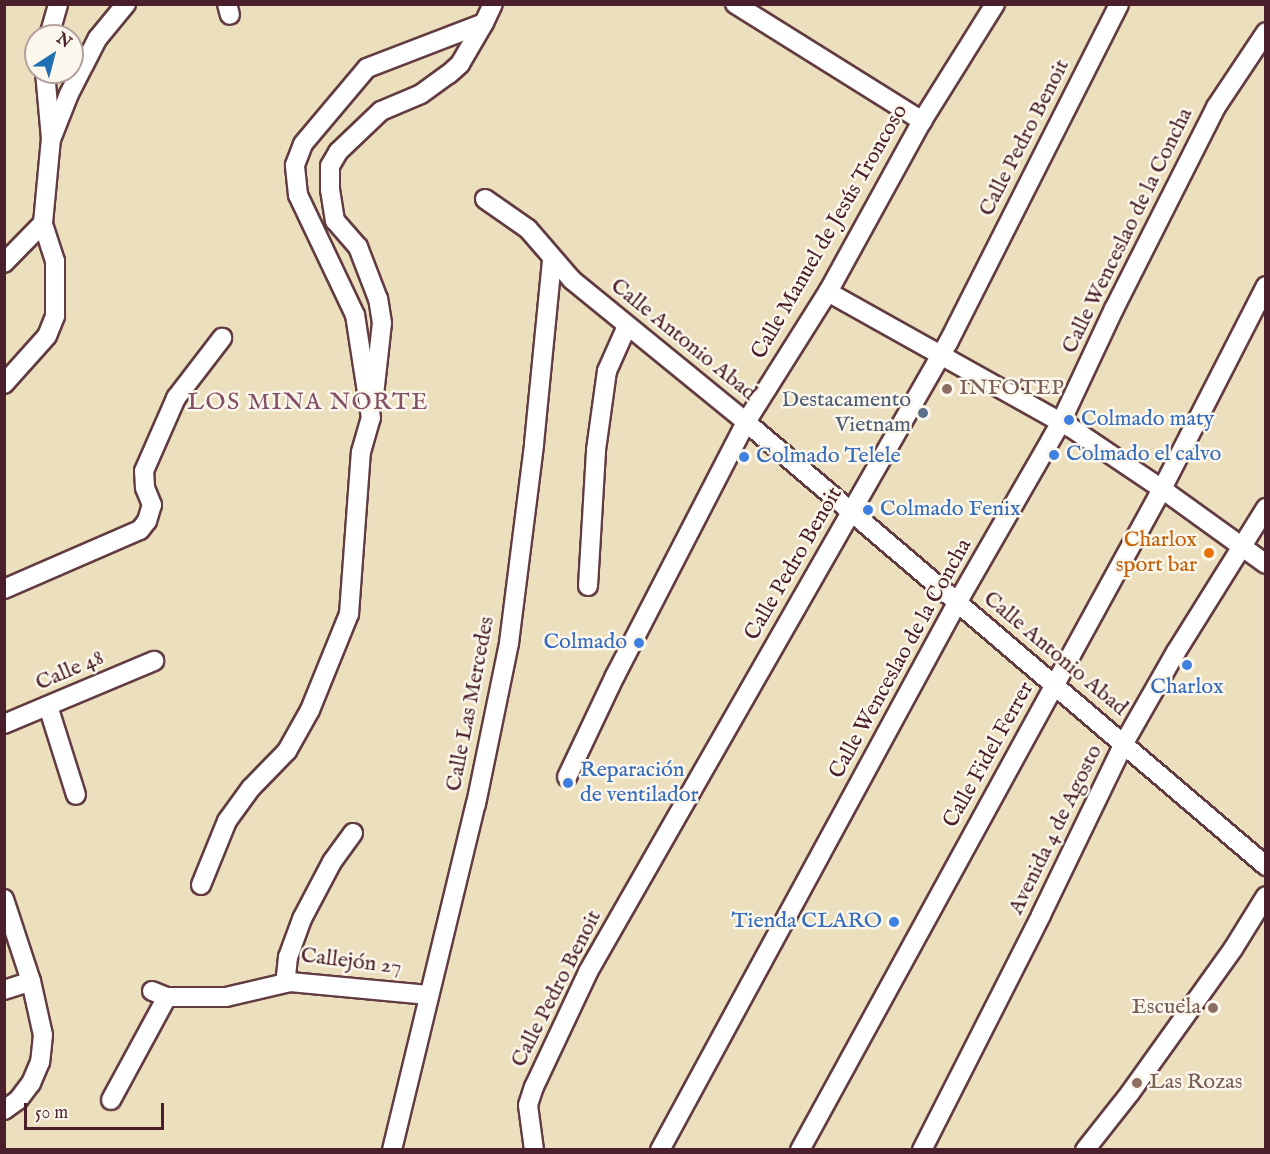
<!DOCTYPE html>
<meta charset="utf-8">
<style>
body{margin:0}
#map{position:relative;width:1270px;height:1154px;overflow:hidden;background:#ecdfbd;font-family:"IM FELL English",serif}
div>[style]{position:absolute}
.roads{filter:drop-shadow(2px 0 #623c41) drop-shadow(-2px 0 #623c41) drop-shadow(0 2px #623c41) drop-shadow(0 -2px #623c41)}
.minor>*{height:18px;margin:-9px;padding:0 9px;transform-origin:9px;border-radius:9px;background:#fff}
.dots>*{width:16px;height:16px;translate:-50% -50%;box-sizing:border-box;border:3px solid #fbf7ec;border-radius:50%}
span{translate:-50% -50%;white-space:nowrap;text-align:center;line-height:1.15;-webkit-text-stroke:5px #fbf7ec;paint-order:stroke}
.street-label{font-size:22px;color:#4a1f2b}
.education-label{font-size:22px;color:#785e54}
.left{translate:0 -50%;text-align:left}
.right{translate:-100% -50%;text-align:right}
.service-label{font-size:22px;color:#4e5e75}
.shop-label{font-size:22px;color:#366cbe}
.food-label{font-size:22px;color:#c56008}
.neighbourhood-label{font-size:24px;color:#845065;letter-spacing:1.5px}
.frame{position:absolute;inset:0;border:6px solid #4a1f2b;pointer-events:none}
.north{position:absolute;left:24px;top:24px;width:60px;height:60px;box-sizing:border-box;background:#fbf7ec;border:2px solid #b4a19f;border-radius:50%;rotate:36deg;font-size:16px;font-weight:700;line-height:24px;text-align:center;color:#4a1f2b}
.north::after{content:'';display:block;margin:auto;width:21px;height:27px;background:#1f6fb2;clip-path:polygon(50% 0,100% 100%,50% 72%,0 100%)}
.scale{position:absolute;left:24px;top:1103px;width:140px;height:27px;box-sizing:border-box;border:3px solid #4a1f2b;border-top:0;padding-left:8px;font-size:18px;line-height:21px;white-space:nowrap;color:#4a1f2b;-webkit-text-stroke:4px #fbf7ec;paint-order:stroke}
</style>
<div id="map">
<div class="roads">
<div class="minor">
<i style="left:227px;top:4px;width:11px;rotate:75deg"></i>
<i style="left:735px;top:4px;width:221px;rotate:32deg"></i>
<i style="left:49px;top:36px;width:33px;rotate:-74deg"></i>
<i style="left:52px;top:137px;width:46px;rotate:-68.4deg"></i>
<i style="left:69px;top:94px;width:33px;rotate:-63deg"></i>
<i style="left:84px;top:65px;width:30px;rotate:-63deg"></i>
<i style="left:98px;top:38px;width:44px;rotate:-50.5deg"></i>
<i style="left:485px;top:199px;width:52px;rotate:34.9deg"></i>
<i style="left:528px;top:229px;width:67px;rotate:49.2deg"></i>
<i style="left:572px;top:280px;width:225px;rotate:39.2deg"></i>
<i style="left:746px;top:422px;width:684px;rotate:40.49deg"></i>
<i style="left:4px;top:263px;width:56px;rotate:-45.7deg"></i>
<i style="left:828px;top:292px;width:277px;rotate:29.2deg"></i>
<i style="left:1070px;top:427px;width:111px;rotate:34deg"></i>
<i style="left:1162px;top:489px;width:128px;rotate:35.8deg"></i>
<i style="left:4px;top:384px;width:64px;rotate:-48.1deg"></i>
<i style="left:47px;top:336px;width:22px;rotate:-68deg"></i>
<i style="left:55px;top:316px;width:55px;rotate:-90deg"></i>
<i style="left:55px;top:261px;width:40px;rotate:-108deg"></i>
<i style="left:43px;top:223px;width:84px;rotate:-84.6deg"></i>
<i style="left:51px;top:139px;width:67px;rotate:-95.1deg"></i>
<i style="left:374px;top:395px;width:72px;rotate:-83.7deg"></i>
<i style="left:382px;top:323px;width:24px;rotate:-99deg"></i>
<i style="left:378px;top:299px;width:56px;rotate:-111deg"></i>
<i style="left:358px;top:247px;width:35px;rotate:-131deg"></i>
<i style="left:335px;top:221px;width:31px;rotate:-99deg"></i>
<i style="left:330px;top:190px;width:24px;rotate:-90deg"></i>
<i style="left:330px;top:166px;width:16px;rotate:-60deg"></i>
<i style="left:338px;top:152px;width:59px;rotate:-43.6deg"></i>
<i style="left:381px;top:111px;width:43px;rotate:-23deg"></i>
<i style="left:421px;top:94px;width:34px;rotate:-36deg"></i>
<i style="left:449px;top:74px;width:15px;rotate:-42deg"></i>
<i style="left:460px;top:64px;width:48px;rotate:-59.7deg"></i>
<i style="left:588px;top:586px;width:136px;rotate:-86.6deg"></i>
<i style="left:596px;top:450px;width:80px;rotate:-82.1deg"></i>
<i style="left:607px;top:371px;width:49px;rotate:-66deg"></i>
<i style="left:4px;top:589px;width:148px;rotate:-23.5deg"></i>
<i style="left:140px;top:530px;width:11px;rotate:-52deg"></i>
<i style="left:147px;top:521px;width:17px;rotate:-73deg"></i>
<i style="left:152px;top:505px;width:18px;rotate:-112deg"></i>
<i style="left:145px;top:488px;width:17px;rotate:-93deg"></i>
<i style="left:144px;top:471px;width:80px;rotate:-66.3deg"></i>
<i style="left:176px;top:398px;width:76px;rotate:-52.5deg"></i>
<i style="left:48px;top:706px;width:93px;rotate:72.5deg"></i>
<i style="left:4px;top:724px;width:163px;rotate:-22.8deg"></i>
<i style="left:567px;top:777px;width:112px;rotate:-64.6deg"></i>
<i style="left:615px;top:676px;width:286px;rotate:-62.7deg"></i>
<i style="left:746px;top:422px;width:154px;rotate:-57.8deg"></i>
<i style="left:828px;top:292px;width:195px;rotate:-61.2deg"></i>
<i style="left:922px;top:121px;width:138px;rotate:-58deg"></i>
<i style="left:353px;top:833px;width:36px;rotate:126deg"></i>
<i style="left:332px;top:862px;width:64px;rotate:117.8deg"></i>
<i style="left:302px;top:919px;width:40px;rotate:110.2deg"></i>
<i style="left:288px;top:957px;width:20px;rotate:96deg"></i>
<i style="left:286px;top:977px;width:6px;rotate:51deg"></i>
<i style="left:290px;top:982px;width:139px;rotate:5.4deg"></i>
<i style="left:201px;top:885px;width:69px;rotate:-67.9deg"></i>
<i style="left:227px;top:821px;width:41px;rotate:-54deg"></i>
<i style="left:251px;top:788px;width:52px;rotate:-45.8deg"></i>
<i style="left:287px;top:751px;width:47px;rotate:-60.7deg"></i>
<i style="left:310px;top:710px;width:104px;rotate:-67.9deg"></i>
<i style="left:349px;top:614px;width:162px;rotate:-85.8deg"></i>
<i style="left:361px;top:452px;width:35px;rotate:-74deg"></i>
<i style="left:371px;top:418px;width:104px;rotate:-98.8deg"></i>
<i style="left:355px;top:315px;width:133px;rotate:-115.4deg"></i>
<i style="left:298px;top:195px;width:30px;rotate:-96deg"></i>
<i style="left:295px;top:165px;width:22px;rotate:-69deg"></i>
<i style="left:303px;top:144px;width:99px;rotate:-49.9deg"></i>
<i style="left:367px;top:68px;width:125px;rotate:-21deg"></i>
<i style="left:484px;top:23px;width:21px;rotate:-65deg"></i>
<i style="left:4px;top:899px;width:86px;rotate:71.8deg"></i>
<i style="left:31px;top:981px;width:55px;rotate:77.5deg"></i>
<i style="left:43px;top:1035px;width:27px;rotate:96deg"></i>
<i style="left:40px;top:1062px;width:23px;rotate:113deg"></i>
<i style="left:31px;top:1083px;width:21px;rotate:127deg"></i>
<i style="left:18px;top:1100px;width:17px;rotate:144deg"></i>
<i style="left:4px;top:990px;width:28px;rotate:-18deg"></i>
<i style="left:152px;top:991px;width:16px;rotate:22deg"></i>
<i style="left:167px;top:997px;width:59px"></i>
<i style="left:226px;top:997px;width:66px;rotate:-13.2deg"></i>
<i style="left:111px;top:1100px;width:117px;rotate:-61.5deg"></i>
<i style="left:392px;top:1150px;width:356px;rotate:-76.4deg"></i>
<i style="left:476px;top:804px;width:164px;rotate:-78.4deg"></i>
<i style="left:509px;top:643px;width:201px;rotate:-82.8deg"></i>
<i style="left:534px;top:444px;width:186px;rotate:-84.4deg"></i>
<i style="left:534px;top:1150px;width:45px;rotate:-97.6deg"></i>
<i style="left:528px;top:1105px;width:19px;rotate:-72deg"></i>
<i style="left:534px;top:1087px;width:127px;rotate:-64.8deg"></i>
<i style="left:588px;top:972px;width:727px;rotate:-60.23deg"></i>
<i style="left:949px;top:341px;width:377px;rotate:-63.2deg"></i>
<i style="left:660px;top:1150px;width:622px;rotate:-61.5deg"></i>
<i style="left:957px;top:603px;width:209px;rotate:-60.1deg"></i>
<i style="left:1061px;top:422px;width:125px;rotate:-64.9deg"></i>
<i style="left:1114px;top:309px;width:226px;rotate:-63.2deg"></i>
<i style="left:1216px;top:107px;width:90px;rotate:-56.3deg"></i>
<i style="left:800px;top:1150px;width:754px;rotate:-61.29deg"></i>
<i style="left:1162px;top:489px;width:228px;rotate:-62.9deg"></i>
<i style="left:922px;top:1150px;width:263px;rotate:-63.1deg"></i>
<i style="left:1041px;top:915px;width:191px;rotate:-64.2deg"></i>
<i style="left:1124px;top:743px;width:105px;rotate:-60.3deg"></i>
<i style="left:1176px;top:652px;width:170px;rotate:-58deg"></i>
<i style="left:1085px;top:1150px;width:73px;rotate:-51.7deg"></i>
<i style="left:1130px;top:1093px;width:177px;rotate:-54.4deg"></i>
<i style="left:1233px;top:949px;width:62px;rotate:-58.1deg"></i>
</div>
</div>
<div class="dots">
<i style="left:947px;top:389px;background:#8d6e63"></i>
<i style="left:923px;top:413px;background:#5c6f8a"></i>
<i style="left:1069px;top:420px;background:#3f7fe0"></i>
<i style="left:1054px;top:455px;background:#3f7fe0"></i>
<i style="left:744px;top:457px;background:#3f7fe0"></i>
<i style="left:868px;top:510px;background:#3f7fe0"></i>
<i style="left:1209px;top:553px;background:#e8710a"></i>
<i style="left:639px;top:643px;background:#3f7fe0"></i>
<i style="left:1187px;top:665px;background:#3f7fe0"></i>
<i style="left:568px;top:783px;background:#3f7fe0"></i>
<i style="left:894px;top:922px;background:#3f7fe0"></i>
<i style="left:1213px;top:1008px;background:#8d6e63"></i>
<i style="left:1137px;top:1083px;background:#8d6e63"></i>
</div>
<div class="street-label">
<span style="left:1025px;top:138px;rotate:-63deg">Calle Pedro Benoit</span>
<span style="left:1128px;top:231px;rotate:-64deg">Calle Wenceslao de la Concha</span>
<span style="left:830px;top:232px;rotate:-60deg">Calle Manuel de Jesús Troncoso</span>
<span style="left:683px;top:340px;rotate:39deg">Calle Antonio Abad</span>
<span style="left:794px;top:564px;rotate:-60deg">Calle Pedro Benoit</span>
<span style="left:1055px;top:654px;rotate:40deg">Calle Antonio Abad</span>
<span style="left:901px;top:659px;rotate:-61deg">Calle Wenceslao de la Concha</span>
<span style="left:70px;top:671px;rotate:-23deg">Calle 48</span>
<span style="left:471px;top:704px;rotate:-79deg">Calle Las Mercedes</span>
<span style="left:989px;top:755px;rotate:-61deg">Calle Fidel Ferrer</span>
<span style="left:1056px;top:830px;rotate:-64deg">Avenida 4 de Agosto</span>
<span style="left:351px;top:962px;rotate:7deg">Callejón 27</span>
<span style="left:557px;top:989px;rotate:-63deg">Calle Pedro Benoit</span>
</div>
<div class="education-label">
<span class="left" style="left:959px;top:389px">INFOTEP</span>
<span class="right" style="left:1201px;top:1008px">Escuela</span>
<span class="left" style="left:1149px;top:1083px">Las Rozas</span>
</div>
<div class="service-label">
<span class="right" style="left:911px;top:413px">Destacamento<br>Vietnam</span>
</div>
<div class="shop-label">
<span class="left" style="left:1081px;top:420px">Colmado maty</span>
<span class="left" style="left:1066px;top:455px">Colmado el calvo</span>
<span class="left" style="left:756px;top:457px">Colmado Telele</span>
<span class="left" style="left:880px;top:510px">Colmado Fenix</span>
<span class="right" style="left:627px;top:643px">Colmado</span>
<span style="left:1187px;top:688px">Charlox</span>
<span class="left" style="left:580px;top:783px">Reparación<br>de ventilador</span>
<span class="right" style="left:882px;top:922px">Tienda CLARO</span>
</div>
<div class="food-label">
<span class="right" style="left:1197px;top:553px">Charlox<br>sport bar</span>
</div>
<div class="neighbourhood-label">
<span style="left:308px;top:403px">LOS MINA NORTE</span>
</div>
<div class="frame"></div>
<div class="north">N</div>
<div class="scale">50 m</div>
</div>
